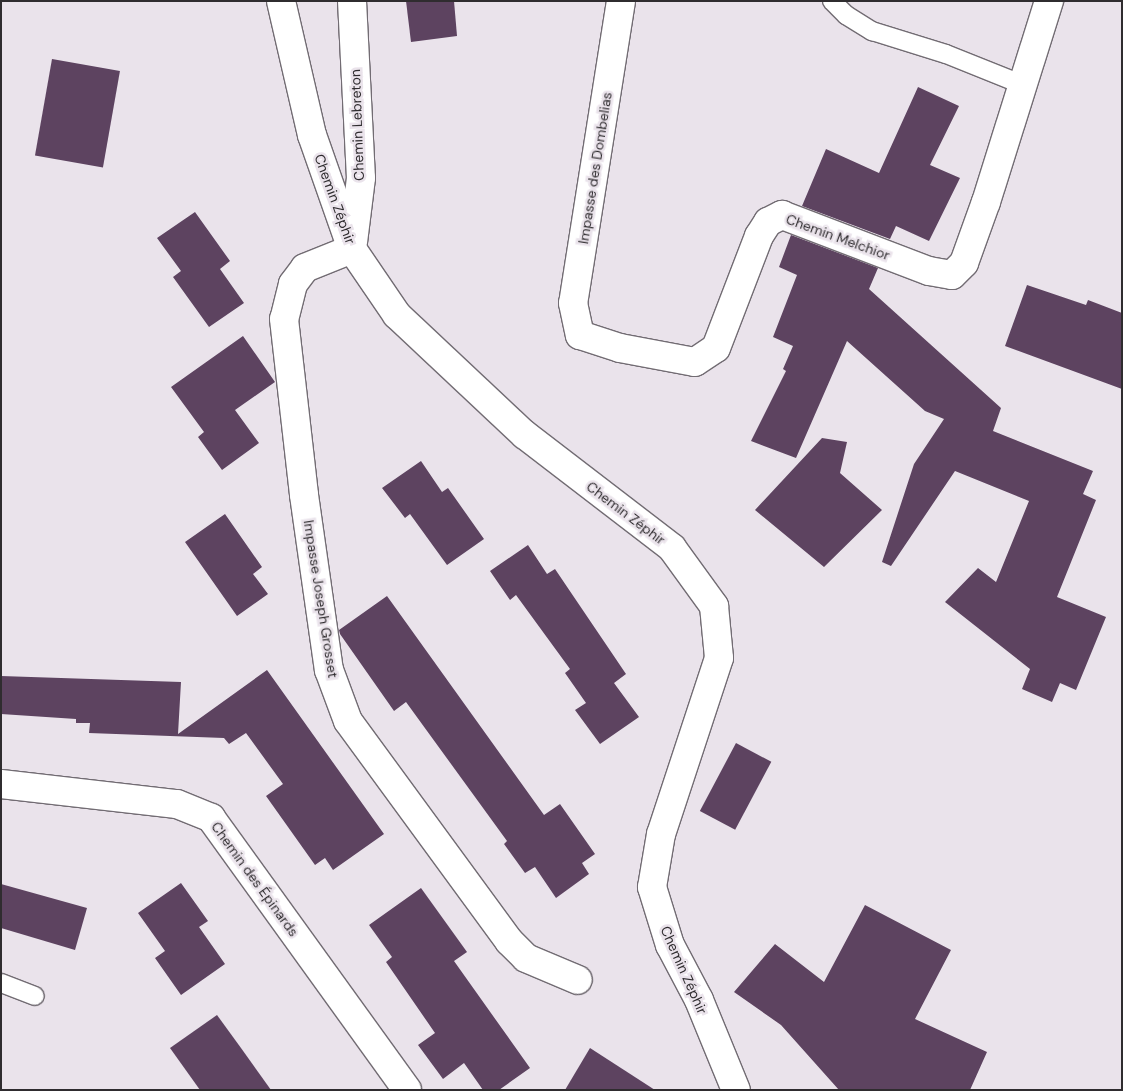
<!DOCTYPE html>
<meta charset="utf-8">
<style>
body{margin:0}
#map{position:relative;width:1123px;height:1091px;overflow:hidden;background:#eae3eb;font-family:"DM Sans",sans-serif}
div>[style]{position:absolute}
.building>*{inset:0;background:#5d4360;transform-origin:0 0}
.roads{filter:drop-shadow(1px 0 #726c73) drop-shadow(-1px 0 #726c73) drop-shadow(0 1px #726c73) drop-shadow(0 -1px #726c73)}
.service>*{height:18px;margin:-9px;padding:0 9px;transform-origin:9px;border-radius:9px;background:#fff}
.minor>*{height:28px;margin:-14px;padding:0 14px;transform-origin:14px;border-radius:14px;background:#fff}
span{translate:-50% -50%;white-space:nowrap;text-align:center;line-height:1.15;-webkit-text-stroke:5px #eae3eb;paint-order:stroke}
.street-label{font-size:14px;color:#2f2c2f}
.frame{position:absolute;inset:0;border:2px solid #2f2c2f;pointer-events:none}
</style>
<div id="map">
<div class="building">
<i style="clip-path:polygon(406px 1px,454px 1px,457px 36px,411px 42px)"></i>
<i style="left:52px;top:59px;width:69px;height:98px;rotate:10deg"></i>
<i style="clip-path:polygon(918px 87px,959px 106px,930px 165px,960px 178px,929px 241px,896px 226px,890px 239px,802px 206px,826px 149px,879px 173px)"></i>
<i style="clip-path:polygon(195px 212px,230px 261px,220px 269px,244px 303px,209px 327px,173px 277px,181px 271px,157px 238px)"></i>
<i style="clip-path:polygon(791px 235px,878px 268px,869px 289px,1001px 408px,993px 431px,1093px 471px,1083px 494px,1096px 500px,1057px 597px,1106px 617px,1076px 690px,1060px 683px,1052px 702px,1022px 689px,1030px 669px,945px 602px,978px 568px,996px 582px,1029px 501px,955px 471px,891px 566px,882px 562px,914px 464px,944px 419px,925px 411px,847px 341px,796px 458px,751px 441px,786px 371px,783px 369px,793px 346px,773px 337px,797px 275px,779px 267px)"></i>
<i style="clip-path:polygon(1027px 285px,1086px 305px,1088px 300px,1122px 313px,1122px 389px,1005px 346px)"></i>
<i style="clip-path:polygon(243px 336px,275px 382px,235px 410px,259px 443px,222px 470px,198px 437px,204px 432px,171px 387px)"></i>
<i style="clip-path:polygon(822px 438px,847px 442px,840px 473px,882px 510px,824px 567px,755px 510px)"></i>
<i style="clip-path:polygon(421px 461px,442px 492px,448px 488px,484px 539px,447px 565px,410px 514px,405px 518px,382px 488px)"></i>
<i style="clip-path:polygon(225px 514px,262px 567px,253px 574px,268px 594px,237px 616px,185px 542px)"></i>
<i style="clip-path:polygon(528px 545px,547px 574px,555px 569px,626px 674px,614px 683px,639px 717px,600px 744px,575px 710px,586px 703px,565px 673px,570px 669px,516px 595px,510px 600px,490px 571px)"></i>
<i style="clip-path:polygon(387px 596px,544px 815px,560px 804px,595px 854px,582px 863px,589px 874px,556px 898px,535px 867px,525px 873px,504px 844px,507px 841px,406px 702px,394px 711px,340px 634px,339px 630px)"></i>
<i style="clip-path:polygon(267px 670px,384px 834px,333px 870px,325px 858px,315px 865px,266px 796px,283px 784px,246px 733px,229px 744px,224px 738px,89px 733px,90px 723px,76px 723px,76px 719px,1px 714px,1px 676px,181px 682px,178px 734px)"></i>
<i style="left:736px;top:743px;width:40px;height:77px;rotate:28deg"></i>
<i style="clip-path:polygon(181px 883px,208px 921px,199px 927px,225px 964px,181px 995px,155px 958px,165px 951px,138px 913px)"></i>
<i style="clip-path:polygon(1px 884px,87px 908px,75px 950px,1px 928px)"></i>
<i style="clip-path:polygon(421px 888px,467px 952px,454px 961px,530px 1068px,499px 1090px,483px 1090px,464px 1063px,443px 1079px,418px 1045px,435px 1033px,386px 962px,392px 957px,369px 925px)"></i>
<i style="clip-path:polygon(865px 905px,951px 950px,915px 1019px,987px 1052px,970px 1090px,839px 1090px,781px 1025px,734px 992px,775px 944px,824px 982px)"></i>
<i style="clip-path:polygon(217px 1015px,241px 1048px,271px 1090px,200px 1090px,170px 1048px)"></i>
<i style="clip-path:polygon(590px 1048px,655px 1090px,565px 1090px)"></i>
</div>
<div class="roads">
<div class="service">
<i style="left:832px;top:1px;width:20px;rotate:45deg"></i>
<i style="left:846px;top:15px;width:31px;rotate:32deg"></i>
<i style="left:872px;top:31px;width:77px;rotate:17.3deg"></i>
<i style="left:946px;top:54px;width:83px;rotate:21.9deg"></i>
<i style="left:1px;top:983px;width:36px;rotate:21deg"></i>
</div>
<div class="minor">
<i style="left:281px;top:1px;width:138px;rotate:77deg"></i>
<i style="left:312px;top:135px;width:121px;rotate:70.7deg"></i>
<i style="left:352px;top:249px;width:80px;rotate:55.7deg"></i>
<i style="left:397px;top:315px;width:175px;rotate:43.2deg"></i>
<i style="left:525px;top:435px;width:185px;rotate:37.5deg"></i>
<i style="left:672px;top:548px;width:72px;rotate:54.1deg"></i>
<i style="left:714px;top:606px;width:52px;rotate:84.5deg"></i>
<i style="left:719px;top:658px;width:185px;rotate:108.2deg"></i>
<i style="left:661px;top:834px;width:54px;rotate:99.6deg"></i>
<i style="left:652px;top:887px;width:61px;rotate:72.8deg"></i>
<i style="left:670px;top:945px;width:62px;rotate:62.2deg"></i>
<i style="left:699px;top:1000px;width:97px;rotate:67.7deg"></i>
<i style="left:352px;top:1px;width:177px;rotate:87.1deg"></i>
<i style="left:361px;top:178px;width:64px;rotate:97.1deg"></i>
<i style="left:621px;top:1px;width:306px;rotate:99deg"></i>
<i style="left:573px;top:303px;width:33px;rotate:78deg"></i>
<i style="left:580px;top:335px;width:42px;rotate:18deg"></i>
<i style="left:620px;top:348px;width:76px;rotate:10.6deg"></i>
<i style="left:695px;top:362px;width:25px;rotate:-34deg"></i>
<i style="left:716px;top:348px;width:120px;rotate:-69deg"></i>
<i style="left:759px;top:236px;width:17px;rotate:-57deg"></i>
<i style="left:768px;top:222px;width:16px;rotate:-27deg"></i>
<i style="left:782px;top:215px;width:157px;rotate:20.9deg"></i>
<i style="left:929px;top:271px;width:23px;rotate:10deg"></i>
<i style="left:952px;top:275px;width:17px;rotate:-45deg"></i>
<i style="left:964px;top:263px;width:65px;rotate:-70.2deg"></i>
<i style="left:986px;top:202px;width:211px;rotate:-72.6deg"></i>
<i style="left:352px;top:249px;width:51px;rotate:158deg"></i>
<i style="left:305px;top:268px;width:20px;rotate:127deg"></i>
<i style="left:293px;top:284px;width:36px;rotate:104deg"></i>
<i style="left:284px;top:319px;width:177px;rotate:83.5deg"></i>
<i style="left:304px;top:495px;width:177px;rotate:81.9deg"></i>
<i style="left:329px;top:670px;width:54px;rotate:69.6deg"></i>
<i style="left:348px;top:721px;width:273px;rotate:53.8deg"></i>
<i style="left:509px;top:941px;width:24px;rotate:45deg"></i>
<i style="left:526px;top:958px;width:56px;rotate:22.9deg"></i>
<i style="left:1px;top:784px;width:177px;rotate:6.5deg"></i>
<i style="left:177px;top:804px;width:37px;rotate:22deg"></i>
<i style="left:211px;top:818px;width:335px;rotate:54.2deg"></i>
</div>
</div>
<div class="street-label">
<span style="left:357px;top:125px;rotate:-92deg">Chemin Lebreton</span>
<span style="left:595px;top:168px;rotate:-81deg">Impasse des Dombelias</span>
<span style="left:335px;top:199px;rotate:70deg">Chemin Zéphir</span>
<span style="left:838px;top:237px;rotate:20deg">Chemin Melchior</span>
<span style="left:626px;top:513px;rotate:37deg">Chemin Zéphir</span>
<span style="left:321px;top:599px;rotate:81deg">Impasse Joseph Grosset</span>
<span style="left:255px;top:879px;rotate:54deg">Chemin des Épinards</span>
<span style="left:684px;top:970px;rotate:66deg">Chemin Zéphir</span>
</div>
<div class="frame"></div>
</div>
